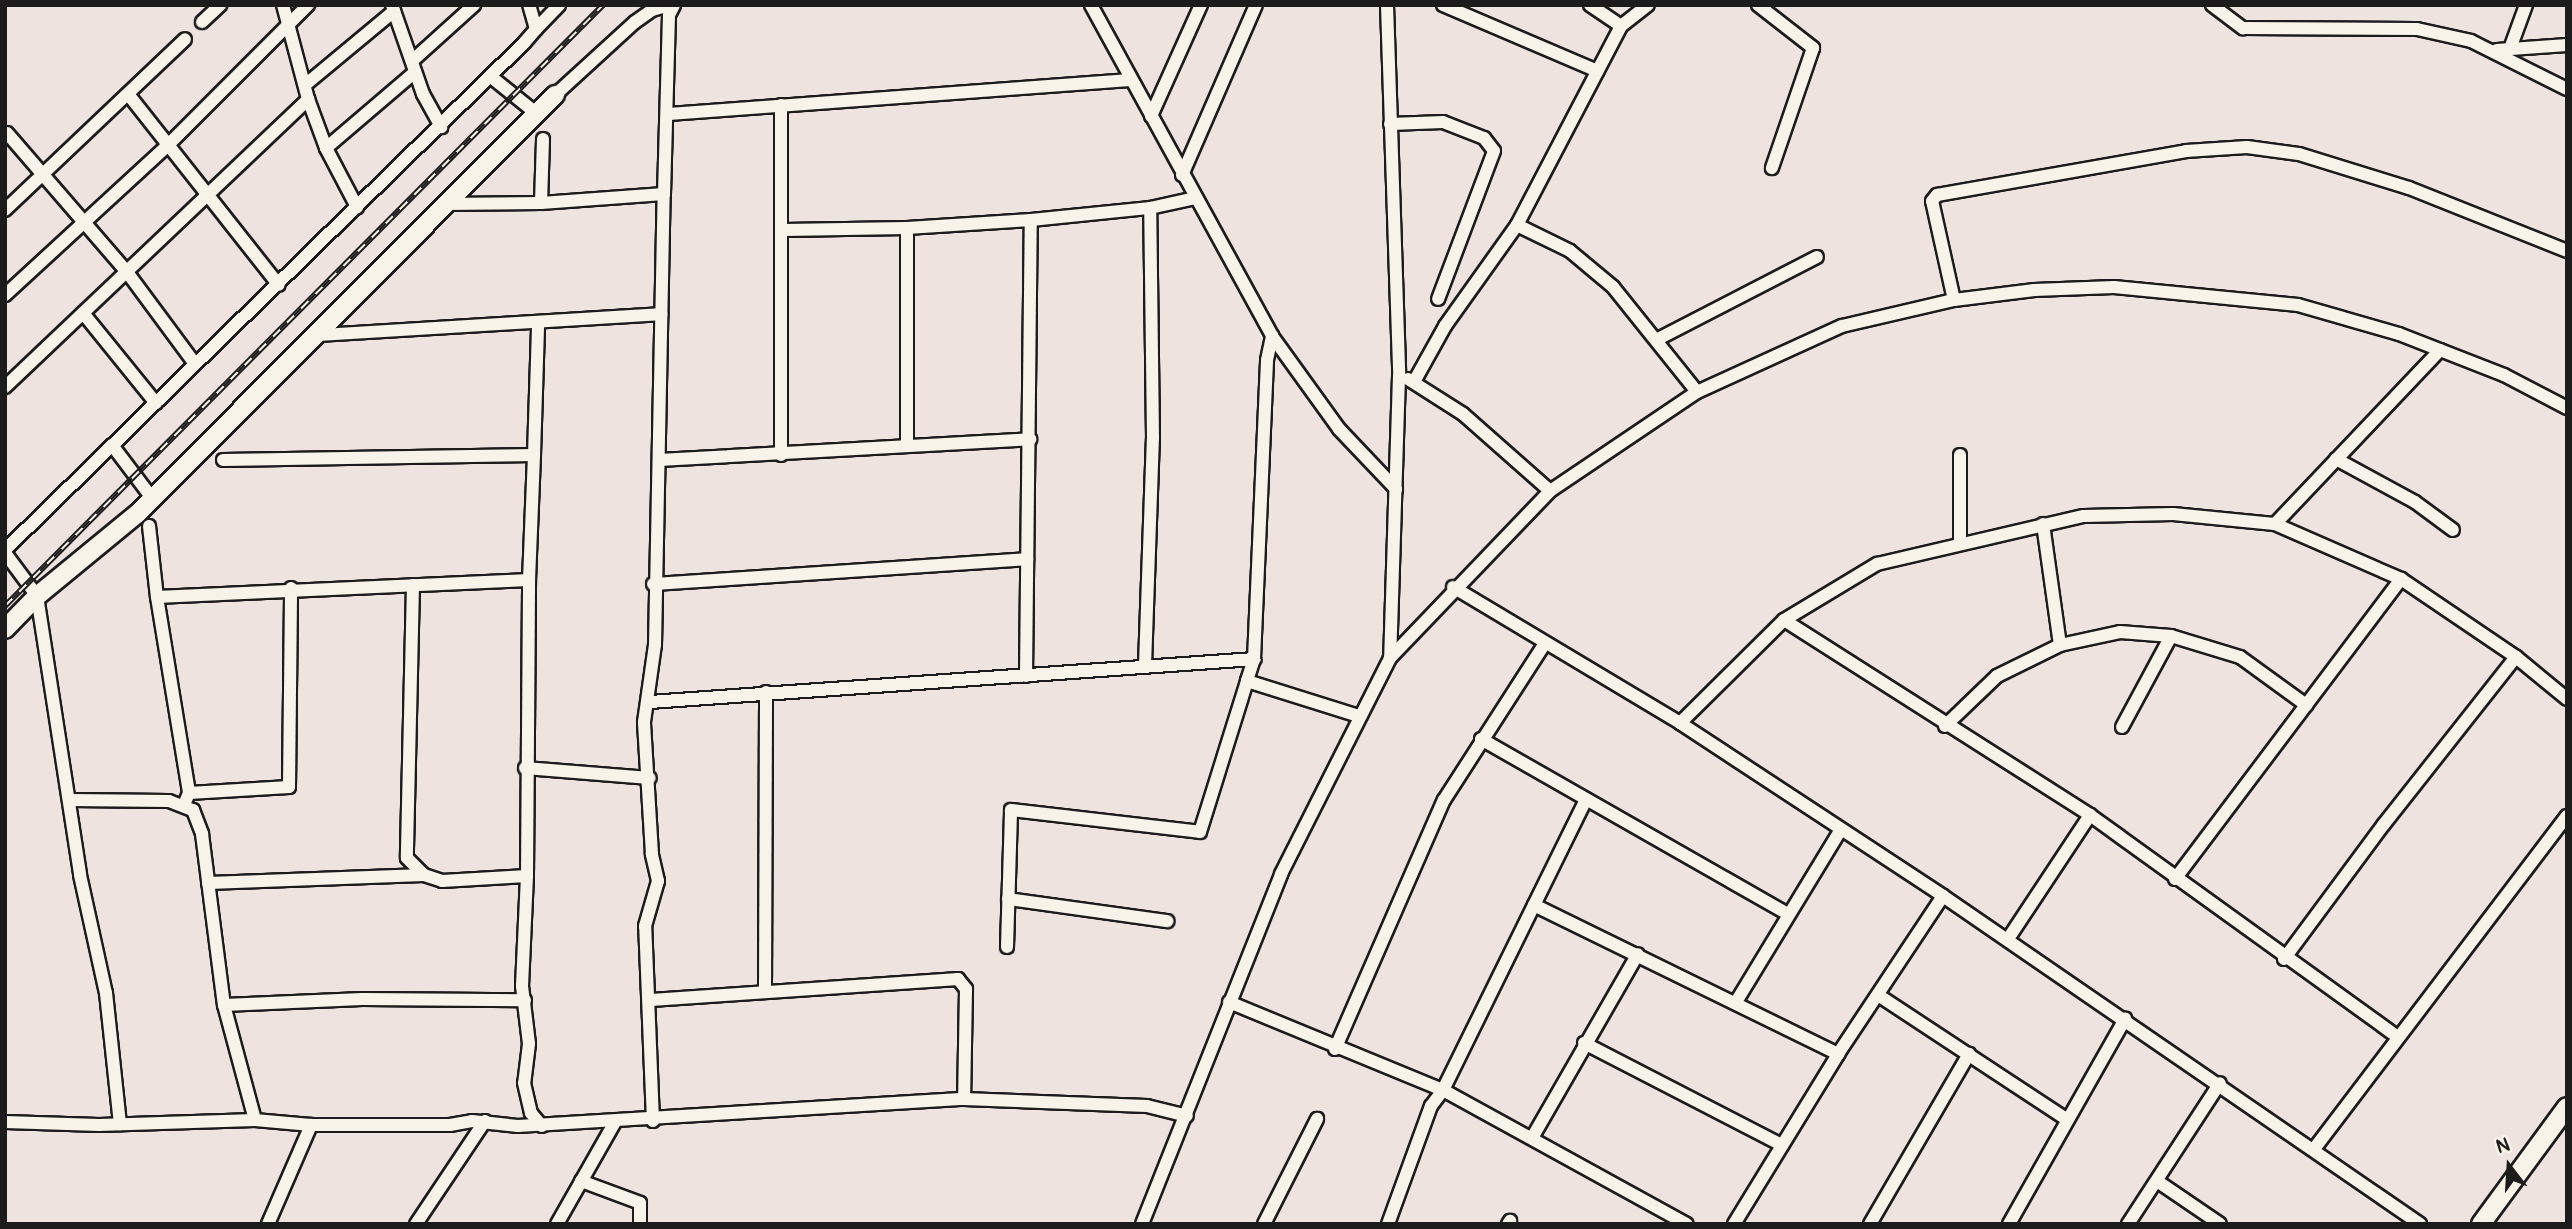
<!DOCTYPE html>
<style>
body{margin:0}
#map{position:relative;width:2572px;height:1229px;overflow:hidden;background:#efe3e0;font-family:Pangolin,sans-serif}
div>[style]{position:absolute}
.roads{filter:drop-shadow(2px 0 #1c1c1c) drop-shadow(-2px 0 #1c1c1c) drop-shadow(0 2px #1c1c1c) drop-shadow(0 -2px #1c1c1c)}
.street>*{height:12px;margin:-6px;padding:0 6px;transform-origin:6px;border-radius:6px;background:#f7f3e8}
.secondary>*{height:18px;margin:-9px;padding:0 9px;transform-origin:9px;border-radius:9px;background:#f7f3e8}
.rail>*{height:6px;margin-top:-3px;transform-origin:0;background:repeating-linear-gradient(90deg,#f7f3e8 0 10px,#1c1c1c 0 20px);box-sizing:border-box;border-block:2px solid #1c1c1c}
span{translate:-50% -50%;white-space:nowrap;text-align:center;line-height:1.15;-webkit-text-stroke:7px #f7f3e8;paint-order:stroke}
.frame{position:absolute;inset:0;border:7px solid #1c1c1c;pointer-events:none}
.north{position:absolute;left:2474px;top:1131px;width:70px;height:70px;-webkit-text-stroke:5px #f7f3e8;paint-order:stroke;rotate:343deg;font-size:19px;font-weight:700;line-height:28px;text-align:center;color:#1c1c1c}
.north::after{content:'';display:block;margin:auto;width:24px;height:32px;background:#1c1c1c;clip-path:polygon(50% 0,100% 100%,50% 72%,0 100%)}
</style>
<div id="map">
<div class="roads">
<div class="street">
<i style="left:283px;top:5px;width:97px;rotate:75.1deg"></i>
<i style="left:308px;top:99px;width:52px;rotate:69.8deg"></i>
<i style="left:326px;top:148px;width:67px;rotate:62.3deg"></i>
<i style="left:392px;top:5px;width:94px;rotate:70.8deg"></i>
<i style="left:423px;top:94px;width:38px;rotate:61deg"></i>
<i style="left:1091px;top:5px;width:377px;rotate:61.3deg"></i>
<i style="left:1272px;top:336px;width:115px;rotate:54.2deg"></i>
<i style="left:1339px;top:429px;width:83px;rotate:46.5deg"></i>
<i style="left:1387px;top:5px;width:371px;rotate:88.1deg"></i>
<i style="left:1399px;top:376px;width:282px;rotate:91.8deg"></i>
<i style="left:1443px;top:5px;width:168px;rotate:23.1deg"></i>
<i style="left:1590px;top:5px;width:37px;rotate:34deg"></i>
<i style="left:1758px;top:5px;width:70px;rotate:38deg"></i>
<i style="left:1813px;top:48px;width:127px;rotate:108.9deg"></i>
<i style="left:2212px;top:5px;width:39px;rotate:37deg"></i>
<i style="left:2243px;top:28px;width:174px;rotate:0.3deg"></i>
<i style="left:2417px;top:29px;width:55px;rotate:12.5deg"></i>
<i style="left:2471px;top:41px;width:107px;rotate:26.6deg"></i>
<i style="left:202px;top:22px;width:25px;rotate:-43deg"></i>
<i style="left:536px;top:29px;width:33px;rotate:-46deg"></i>
<i style="left:2511px;top:46px;width:44px;rotate:-69.9deg"></i>
<i style="left:2497px;top:50px;width:70px;rotate:-4.1deg"></i>
<i style="left:412px;top:61px;width:84px;rotate:-42.1deg"></i>
<i style="left:490px;top:76px;width:59px;rotate:38.8deg"></i>
<i style="left:305px;top:85px;width:116px;rotate:-39.7deg"></i>
<i style="left:128px;top:94px;width:243px;rotate:51.7deg"></i>
<i style="left:555px;top:95px;width:108px;rotate:-42.4deg"></i>
<i style="left:635px;top:22px;width:21px;rotate:-35deg"></i>
<i style="left:652px;top:10px;width:20px;rotate:-15deg"></i>
<i style="left:781px;top:105px;width:350px;rotate:90deg"></i>
<i style="left:668px;top:114px;width:464px;rotate:-4.2deg"></i>
<i style="left:1151px;top:116px;width:122px;rotate:-65.8deg"></i>
<i style="left:1390px;top:124px;width:53px;rotate:-2.2deg"></i>
<i style="left:1443px;top:122px;width:44px;rotate:21.3deg"></i>
<i style="left:1484px;top:138px;width:16px;rotate:52deg"></i>
<i style="left:1494px;top:151px;width:158px;rotate:110.7deg"></i>
<i style="left:7px;top:133px;width:184px;rotate:49.2deg"></i>
<i style="left:127px;top:272px;width:114px;rotate:53.5deg"></i>
<i style="left:326px;top:148px;width:117px;rotate:-40.5deg"></i>
<i style="left:1182px;top:175px;width:185px;rotate:-66.5deg"></i>
<i style="left:541px;top:203px;width:123px;rotate:-4.2deg"></i>
<i style="left:445px;top:204px;width:96px;rotate:-0.6deg"></i>
<i style="left:541px;top:203px;width:64px;rotate:-88.2deg"></i>
<i style="left:5px;top:210px;width:248px;rotate:-43.5deg"></i>
<i style="left:1517px;top:225px;width:59px;rotate:26.1deg"></i>
<i style="left:1570px;top:251px;width:56px;rotate:39.9deg"></i>
<i style="left:1613px;top:287px;width:134px;rotate:51.3deg"></i>
<i style="left:784px;top:230px;width:123px;rotate:-0.9deg"></i>
<i style="left:907px;top:228px;width:124px;rotate:-3.7deg"></i>
<i style="left:1031px;top:220px;width:120px;rotate:-5.8deg"></i>
<i style="left:1150px;top:208px;width:46px;rotate:-12.5deg"></i>
<i style="left:5px;top:295px;width:219px;rotate:-42.6deg"></i>
<i style="left:166px;top:147px;width:201px;rotate:-45deg"></i>
<i style="left:1954px;top:300px;width:101px;rotate:-102.5deg"></i>
<i style="left:1932px;top:201px;width:8px;rotate:-50deg"></i>
<i style="left:1937px;top:195px;width:253px;rotate:-10deg"></i>
<i style="left:2186px;top:151px;width:61px;rotate:-3.8deg"></i>
<i style="left:2247px;top:147px;width:52px;rotate:7.7deg"></i>
<i style="left:2299px;top:154px;width:115px;rotate:17.2deg"></i>
<i style="left:2409px;top:188px;width:170px;rotate:21.7deg"></i>
<i style="left:83px;top:313px;width:116px;rotate:51deg"></i>
<i style="left:320px;top:335px;width:342px;rotate:-3.5deg"></i>
<i style="left:1656px;top:340px;width:181px;rotate:-27.3deg"></i>
<i style="left:1408px;top:379px;width:65px;rotate:32.5deg"></i>
<i style="left:1463px;top:414px;width:116px;rotate:41.5deg"></i>
<i style="left:1415px;top:380px;width:62px;rotate:-60.9deg"></i>
<i style="left:1445px;top:326px;width:124px;rotate:-54.5deg"></i>
<i style="left:1517px;top:225px;width:225px;rotate:-62.4deg"></i>
<i style="left:1621px;top:26px;width:34px;rotate:-38deg"></i>
<i style="left:5px;top:387px;width:418px;rotate:-43.5deg"></i>
<i style="left:907px;top:443px;width:215px;rotate:-90deg"></i>
<i style="left:112px;top:445px;width:66px;rotate:53deg"></i>
<i style="left:1960px;top:455px;width:86px;rotate:90deg"></i>
<i style="left:2336px;top:459px;width:90px;rotate:28.6deg"></i>
<i style="left:2415px;top:502px;width:47px;rotate:36.4deg"></i>
<i style="left:223px;top:460px;width:311px;rotate:-0.9deg"></i>
<i style="left:534px;top:455px;width:130px;rotate:-88.2deg"></i>
<i style="left:659px;top:460px;width:372px;rotate:-3.2deg"></i>
<i style="left:2043px;top:524px;width:122px;rotate:82deg"></i>
<i style="left:2275px;top:524px;width:240px;rotate:-46.5deg"></i>
<i style="left:149px;top:526px;width:71px;rotate:83.6deg"></i>
<i style="left:157px;top:597px;width:372px;rotate:-2.6deg"></i>
<i style="left:529px;top:580px;width:125px;rotate:-87.7deg"></i>
<i style="left:5px;top:550px;width:726px;rotate:-44.33deg"></i>
<i style="left:524px;top:43px;width:18px;rotate:-49deg"></i>
<i style="left:536px;top:29px;width:25px;rotate:-106deg"></i>
<i style="left:5px;top:553px;width:54px;rotate:53.3deg"></i>
<i style="left:37px;top:596px;width:282px;rotate:81.2deg"></i>
<i style="left:80px;top:875px;width:121px;rotate:77.6deg"></i>
<i style="left:106px;top:993px;width:132px;rotate:83.9deg"></i>
<i style="left:653px;top:584px;width:375px;rotate:-3.8deg"></i>
<i style="left:413px;top:585px;width:273px;rotate:91.3deg"></i>
<i style="left:407px;top:858px;width:24px;rotate:45deg"></i>
<i style="left:424px;top:875px;width:19px;rotate:18deg"></i>
<i style="left:442px;top:881px;width:85px;rotate:-3.4deg"></i>
<i style="left:527px;top:876px;width:110px;rotate:92.6deg"></i>
<i style="left:522px;top:986px;width:58px;rotate:83.1deg"></i>
<i style="left:529px;top:1044px;width:39px;rotate:97deg"></i>
<i style="left:524px;top:1083px;width:31px;rotate:77deg"></i>
<i style="left:531px;top:1113px;width:17px;rotate:50deg"></i>
<i style="left:1453px;top:587px;width:265px;rotate:30.9deg"></i>
<i style="left:1680px;top:723px;width:315px;rotate:33.3deg"></i>
<i style="left:1943px;top:896px;width:579px;rotate:34.51deg"></i>
<i style="left:157px;top:597px;width:199px;rotate:80.7deg"></i>
<i style="left:189px;top:793px;width:8px;rotate:113deg"></i>
<i style="left:1784px;top:620px;width:363px;rotate:32.5deg"></i>
<i style="left:2090px;top:815px;width:380px;rotate:35.8deg"></i>
<i style="left:1254px;top:659px;width:23px;rotate:108deg"></i>
<i style="left:1247px;top:681px;width:117px;rotate:17.4deg"></i>
<i style="left:1145px;top:665px;width:227px;rotate:-88deg"></i>
<i style="left:1153px;top:438px;width:230px;rotate:-90.7deg"></i>
<i style="left:1026px;top:676px;width:456px;rotate:-89.4deg"></i>
<i style="left:650px;top:702px;width:606px;rotate:-4.07deg"></i>
<i style="left:1254px;top:659px;width:299px;rotate:-87.5deg"></i>
<i style="left:1267px;top:360px;width:25px;rotate:-78deg"></i>
<i style="left:1680px;top:723px;width:146px;rotate:-44.7deg"></i>
<i style="left:1784px;top:620px;width:109px;rotate:-31.1deg"></i>
<i style="left:1877px;top:564px;width:212px;rotate:-13.1deg"></i>
<i style="left:2084px;top:516px;width:89px;rotate:-1.3deg"></i>
<i style="left:2173px;top:514px;width:102px;rotate:5.6deg"></i>
<i style="left:2275px;top:524px;width:137px;rotate:23.6deg"></i>
<i style="left:2401px;top:579px;width:139px;rotate:34.1deg"></i>
<i style="left:2516px;top:657px;width:66px;rotate:39.5deg"></i>
<i style="left:1945px;top:726px;width:72px;rotate:-43.9deg"></i>
<i style="left:1997px;top:676px;width:70px;rotate:-26.2deg"></i>
<i style="left:2060px;top:645px;width:61px;rotate:-12.2deg"></i>
<i style="left:2120px;top:632px;width:51px;rotate:4.5deg"></i>
<i style="left:2171px;top:636px;width:72px;rotate:16.9deg"></i>
<i style="left:2240px;top:657px;width:82px;rotate:36deg"></i>
<i style="left:2122px;top:727px;width:103px;rotate:-61.7deg"></i>
<i style="left:1481px;top:739px;width:351px;rotate:29.7deg"></i>
<i style="left:525px;top:768px;width:125px;rotate:4.6deg"></i>
<i style="left:189px;top:793px;width:100px;rotate:-3.4deg"></i>
<i style="left:289px;top:787px;width:199px;rotate:-89.4deg"></i>
<i style="left:70px;top:800px;width:99px;rotate:0.6deg"></i>
<i style="left:169px;top:801px;width:26px;rotate:21deg"></i>
<i style="left:193px;top:810px;width:26px;rotate:69deg"></i>
<i style="left:202px;top:834px;width:172px;rotate:82.7deg"></i>
<i style="left:224px;top:1005px;width:119px;rotate:74.9deg"></i>
<i style="left:527px;top:876px;width:296px;rotate:-89.6deg"></i>
<i style="left:2175px;top:879px;width:376px;rotate:-53deg"></i>
<i style="left:208px;top:883px;width:216px;rotate:-2.1deg"></i>
<i style="left:1008px;top:899px;width:161px;rotate:7.9deg"></i>
<i style="left:1534px;top:905px;width:339px;rotate:26.1deg"></i>
<i style="left:2008px;top:939px;width:149px;rotate:-56.5deg"></i>
<i style="left:1007px;top:947px;width:137px;rotate:-88.3deg"></i>
<i style="left:1011px;top:810px;width:190px;rotate:6.6deg"></i>
<i style="left:1200px;top:832px;width:158px;rotate:-72.7deg"></i>
<i style="left:2284px;top:959px;width:168px;rotate:-53.5deg"></i>
<i style="left:2384px;top:824px;width:213px;rotate:-51.7deg"></i>
<i style="left:765px;top:990px;width:298px;rotate:-89.8deg"></i>
<i style="left:1878px;top:995px;width:225px;rotate:33.4deg"></i>
<i style="left:651px;top:1000px;width:308px;rotate:-3.9deg"></i>
<i style="left:958px;top:979px;width:13px;rotate:51deg"></i>
<i style="left:966px;top:989px;width:110px;rotate:91deg"></i>
<i style="left:1229px;top:1002px;width:231px;rotate:22.4deg"></i>
<i style="left:1443px;top:1090px;width:278px;rotate:28.8deg"></i>
<i style="left:1736px;top:1002px;width:200px;rotate:-58.7deg"></i>
<i style="left:224px;top:1005px;width:138px;rotate:-2.5deg"></i>
<i style="left:362px;top:999px;width:163px;rotate:0.4deg"></i>
<i style="left:1584px;top:1043px;width:223px;rotate:27.3deg"></i>
<i style="left:1335px;top:1049px;width:272px;rotate:-66.4deg"></i>
<i style="left:1444px;top:800px;width:184px;rotate:-57.2deg"></i>
<i style="left:653px;top:1121px;width:195px;rotate:-92.3deg"></i>
<i style="left:645px;top:926px;width:47px;rotate:-73.9deg"></i>
<i style="left:658px;top:881px;width:28px;rotate:-103deg"></i>
<i style="left:652px;top:854px;width:132px;rotate:-93.5deg"></i>
<i style="left:644px;top:722px;width:78px;rotate:-81.9deg"></i>
<i style="left:655px;top:645px;width:451px;rotate:-88.9deg"></i>
<i style="left:664px;top:194px;width:179px;rotate:-88.4deg"></i>
<i style="left:669px;top:15px;width:11px;rotate:-63deg"></i>
<i style="left:5px;top:1122px;width:94px;rotate:1.8deg"></i>
<i style="left:99px;top:1125px;width:156px;rotate:-1.8deg"></i>
<i style="left:255px;top:1120px;width:56px;rotate:5.1deg"></i>
<i style="left:311px;top:1125px;width:139px"></i>
<i style="left:450px;top:1125px;width:22px;rotate:-10deg"></i>
<i style="left:472px;top:1121px;width:46px;rotate:6.2deg"></i>
<i style="left:518px;top:1126px;width:447px;rotate:-3.5deg"></i>
<i style="left:964px;top:1099px;width:183px;rotate:2.2deg"></i>
<i style="left:1147px;top:1106px;width:41px;rotate:14deg"></i>
<i style="left:1532px;top:1138px;width:212px;rotate:-60.1deg"></i>
<i style="left:2314px;top:1149px;width:418px;rotate:-52.8deg"></i>
<i style="left:581px;top:1181px;width:63px;rotate:20.4deg"></i>
<i style="left:640px;top:1203px;width:21px;rotate:90deg"></i>
<i style="left:2157px;top:1181px;width:76px;rotate:34.3deg"></i>
<i style="left:268px;top:1224px;width:108px;rotate:-66.5deg"></i>
<i style="left:416px;top:1224px;width:124px;rotate:-56.2deg"></i>
<i style="left:557px;top:1224px;width:117px;rotate:-60.4deg"></i>
<i style="left:1142px;top:1224px;width:377px;rotate:-68.3deg"></i>
<i style="left:1281px;top:874px;width:242px;rotate:-63.2deg"></i>
<i style="left:1390px;top:658px;width:231px;rotate:-46.2deg"></i>
<i style="left:1550px;top:491px;width:177px;rotate:-34deg"></i>
<i style="left:1697px;top:392px;width:159px;rotate:-24.5deg"></i>
<i style="left:1842px;top:326px;width:115px;rotate:-13.1deg"></i>
<i style="left:1954px;top:300px;width:81px;rotate:-7.1deg"></i>
<i style="left:2034px;top:290px;width:80px;rotate:-2.1deg"></i>
<i style="left:2114px;top:287px;width:185px;rotate:5.6deg"></i>
<i style="left:2298px;top:305px;width:105px;rotate:16deg"></i>
<i style="left:2399px;top:334px;width:113px;rotate:21.3deg"></i>
<i style="left:2504px;top:375px;width:71px;rotate:27.6deg"></i>
<i style="left:1264px;top:1224px;width:118px;rotate:-63.2deg"></i>
<i style="left:1388px;top:1224px;width:126px;rotate:-70deg"></i>
<i style="left:1431px;top:1106px;width:20px;rotate:-53deg"></i>
<i style="left:1443px;top:1090px;width:324px;rotate:-63.8deg"></i>
<i style="left:1508px;top:1224px;width:4px;rotate:-56deg"></i>
<i style="left:1734px;top:1224px;width:199px;rotate:-58.5deg"></i>
<i style="left:1838px;top:1054px;width:190px;rotate:-56.4deg"></i>
<i style="left:1870px;top:1224px;width:197px;rotate:-59.8deg"></i>
<i style="left:2009px;top:1224px;width:236px;rotate:-60.5deg"></i>
<i style="left:2128px;top:1224px;width:168px;rotate:-56.9deg"></i>
</div>
<div class="secondary">
<i style="left:5px;top:629px;width:46px;rotate:-45.9deg"></i>
<i style="left:37px;top:596px;width:129px;rotate:-39.4deg"></i>
<i style="left:137px;top:514px;width:592px;rotate:-45.07deg"></i>
<i style="left:2481px;top:1224px;width:145px;rotate:-53.7deg"></i>
</div>
</div>
<div class="rail">
<i style="left:5px;top:606px;width:848px;rotate:-45.14deg"></i>
</div>
<div class="frame"></div>
<div class="north">N</div>
</div>
